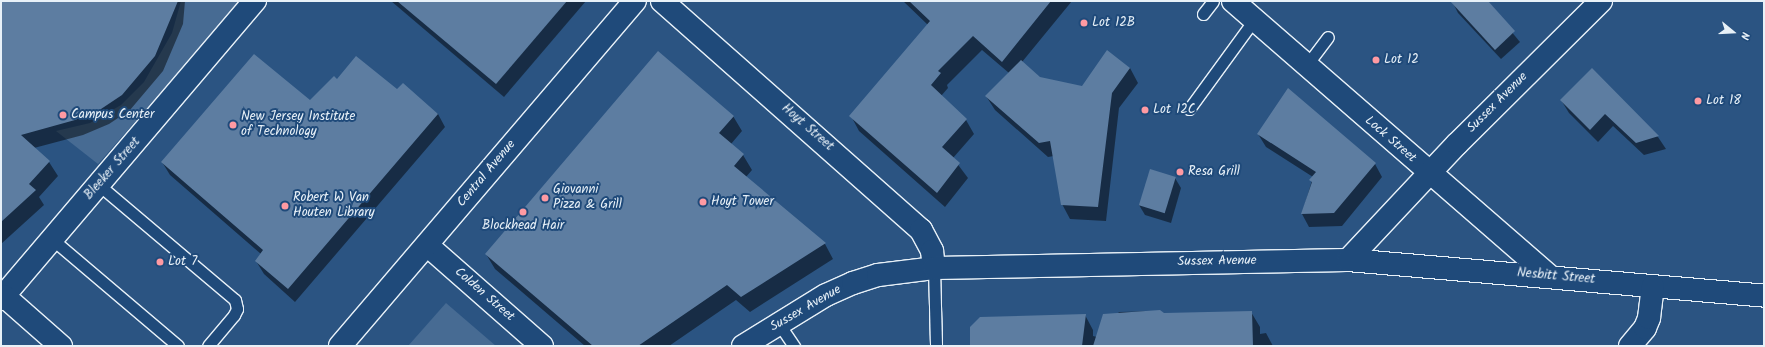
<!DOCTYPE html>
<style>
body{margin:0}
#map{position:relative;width:1765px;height:347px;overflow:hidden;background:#2b5482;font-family:Kalam,sans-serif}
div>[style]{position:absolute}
.green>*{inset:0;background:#476b93}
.shadow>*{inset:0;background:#0007}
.building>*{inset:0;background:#5d7da1;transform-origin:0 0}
.roads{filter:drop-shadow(1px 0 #e8f1f8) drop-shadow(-1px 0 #e8f1f8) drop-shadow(0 1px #e8f1f8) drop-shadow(0 -1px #e8f1f8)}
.lane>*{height:11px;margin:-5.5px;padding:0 5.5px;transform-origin:5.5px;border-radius:5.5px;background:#1f4a7a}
.street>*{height:22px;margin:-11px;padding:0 11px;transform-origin:11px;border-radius:11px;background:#1f4a7a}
.secondary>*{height:22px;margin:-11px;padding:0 11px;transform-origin:11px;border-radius:11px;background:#1f4a7a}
.primary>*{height:22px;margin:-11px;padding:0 11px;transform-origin:11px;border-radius:11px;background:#1f4a7a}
.dots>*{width:11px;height:11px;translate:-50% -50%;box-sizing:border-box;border:2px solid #1f4a7a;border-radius:50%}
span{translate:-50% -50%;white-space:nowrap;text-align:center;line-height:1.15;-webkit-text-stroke:4px #1f4a7a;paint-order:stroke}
.poi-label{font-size:13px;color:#e8f1f8}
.left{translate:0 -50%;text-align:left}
.street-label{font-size:13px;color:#e8f1f8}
.frame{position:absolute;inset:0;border:2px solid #e8f1f8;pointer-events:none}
.north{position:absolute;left:1713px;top:12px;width:40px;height:40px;-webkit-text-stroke:3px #1f4a7a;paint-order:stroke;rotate:108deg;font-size:11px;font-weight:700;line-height:16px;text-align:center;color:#e8f1f8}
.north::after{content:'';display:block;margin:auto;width:14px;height:18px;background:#e8f1f8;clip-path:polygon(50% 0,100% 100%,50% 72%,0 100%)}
</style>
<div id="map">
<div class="green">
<i style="clip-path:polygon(181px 1px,241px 1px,98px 164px,56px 131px,90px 123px,121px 105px,144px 82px,172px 33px)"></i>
<i style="clip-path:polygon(446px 303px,496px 346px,408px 346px)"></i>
</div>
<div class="shadow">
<i style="clip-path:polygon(1px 1px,185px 1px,183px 24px,163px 71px,130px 110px,109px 124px,83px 135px,34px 148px,49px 162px,58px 176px,39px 197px,44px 205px,1px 244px)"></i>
<i style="clip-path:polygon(391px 1px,586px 1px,504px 97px)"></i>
<i style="clip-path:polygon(903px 1px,1072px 1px,1022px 62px,1040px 78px,1083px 87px,1130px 68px,1138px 83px,1119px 108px,1106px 221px,1070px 219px,1062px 204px,1054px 156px,1048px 157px,995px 110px,986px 96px,1009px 73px,982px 50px,947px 85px,948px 88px,941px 96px,966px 120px,974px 134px,953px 158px,968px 178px,945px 207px,859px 131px,851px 116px,928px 25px)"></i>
<i style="clip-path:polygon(1455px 1px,1486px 1px,1520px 42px,1501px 59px,1458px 13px,1453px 3px)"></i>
<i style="clip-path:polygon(1592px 69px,1658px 137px,1666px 149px,1644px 155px,1613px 126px,1598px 142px,1569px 113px,1561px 100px)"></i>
<i style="clip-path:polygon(338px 81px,397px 91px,438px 114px,445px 127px,295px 302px,264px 274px,256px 261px,261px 254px,170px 175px,162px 162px,310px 101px)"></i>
<i style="clip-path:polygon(733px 116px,742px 131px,731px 144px,743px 155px,752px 170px,746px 177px,825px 244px,833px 259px,750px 312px,736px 300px,669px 346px,585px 346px,495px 269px,486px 254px)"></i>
<i style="clip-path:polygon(1258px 134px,1375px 164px,1382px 177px,1342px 226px,1309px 227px,1302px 214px,1313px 177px,1266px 147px)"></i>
<i style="clip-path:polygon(1175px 178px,1181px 188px,1171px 223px,1145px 215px,1139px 205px)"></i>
<i style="clip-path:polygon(1160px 311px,1164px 314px,1251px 312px,1260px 327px,1260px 334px,1266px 333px,1273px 346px,971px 346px,1085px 315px,1093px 330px,1093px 336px,1097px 337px,1119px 312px)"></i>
</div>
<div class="building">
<i style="clip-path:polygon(1px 1px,178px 1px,155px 56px,122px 95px,101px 109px,75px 120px,21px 135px,50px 161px,29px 184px,36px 190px,1px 222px)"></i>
<i style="clip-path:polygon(397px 1px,567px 1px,496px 84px)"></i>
<i style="clip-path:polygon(909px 1px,1051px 1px,1002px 62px,973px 36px,938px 71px,941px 73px,931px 85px,967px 119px,942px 147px,960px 163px,937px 193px,849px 116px,930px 21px)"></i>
<i style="clip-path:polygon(1450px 1px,1488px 1px,1515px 31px,1495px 50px)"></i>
<i style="clip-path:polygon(1107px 50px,1130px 68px,1112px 93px,1098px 207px,1061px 205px,1050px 141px,1039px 143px,985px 96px,1021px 60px,1040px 77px,1082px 86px)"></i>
<i style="clip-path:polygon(658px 51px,734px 116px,719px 133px,744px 154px,734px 166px,826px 243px,741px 297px,727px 285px,638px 346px,593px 346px,485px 254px)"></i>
<i style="clip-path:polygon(254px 54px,310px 100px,334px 76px,337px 79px,356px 56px,397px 89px,403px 83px,438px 114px,288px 289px,255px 261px,263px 250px,161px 162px)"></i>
<i style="clip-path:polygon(1592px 68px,1659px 136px,1636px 143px,1605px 114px,1590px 130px,1560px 100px)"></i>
<i style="clip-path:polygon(1288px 88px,1376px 163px,1334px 213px,1301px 214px,1312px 182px,1309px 180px,1316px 172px,1257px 134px)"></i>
<i style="left:1150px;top:169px;width:27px;height:38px;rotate:17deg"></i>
<i style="clip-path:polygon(1160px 310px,1164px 313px,1252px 311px,1253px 346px,1093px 346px,1103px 314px)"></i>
<i style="clip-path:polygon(1086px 314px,1082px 346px,970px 346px,970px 327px,980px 317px)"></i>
</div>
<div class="roads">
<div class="lane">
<i style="left:1203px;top:14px;width:16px;rotate:-52deg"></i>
<i style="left:1306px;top:66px;width:36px;rotate:-53deg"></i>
<i style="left:1189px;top:109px;width:110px;rotate:-53.9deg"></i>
<i style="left:99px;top:185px;width:178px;rotate:40.2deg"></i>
<i style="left:235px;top:300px;width:9px;rotate:77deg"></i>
<i style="left:237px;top:309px;width:7px;rotate:117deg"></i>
<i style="left:234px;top:315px;width:40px;rotate:130deg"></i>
<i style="left:52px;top:239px;width:165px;rotate:40.3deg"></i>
<i style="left:934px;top:268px;width:78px;rotate:88.5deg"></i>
<i style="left:779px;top:324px;width:27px;rotate:56deg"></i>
</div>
<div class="street">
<i style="left:662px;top:1px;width:346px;rotate:41.5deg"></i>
<i style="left:921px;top:230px;width:24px;rotate:62deg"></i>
<i style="left:932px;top:251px;width:17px;rotate:83deg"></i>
<i style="left:427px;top:245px;width:153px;rotate:41.3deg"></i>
<i style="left:1px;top:299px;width:392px;rotate:-49.6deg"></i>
</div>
<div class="secondary">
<i style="left:1233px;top:1px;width:419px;rotate:41deg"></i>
<i style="left:1348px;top:260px;width:159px;rotate:-46.8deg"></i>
<i style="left:1457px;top:144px;width:203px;rotate:-44.8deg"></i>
<i style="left:4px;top:296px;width:76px;rotate:41.3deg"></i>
<i style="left:743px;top:346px;width:97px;rotate:-31.6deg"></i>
<i style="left:826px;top:295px;width:30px;rotate:-24deg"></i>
<i style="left:853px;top:283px;width:26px;rotate:-18deg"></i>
<i style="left:878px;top:275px;width:56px;rotate:-7.1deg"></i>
<i style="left:934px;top:268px;width:414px;rotate:-1.1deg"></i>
<i style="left:1348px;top:260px;width:418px;rotate:4.9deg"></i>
<i style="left:1630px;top:346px;width:23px;rotate:-50deg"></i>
<i style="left:1645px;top:328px;width:11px;rotate:-68deg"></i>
<i style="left:1649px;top:318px;width:32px;rotate:-83deg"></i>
</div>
<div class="primary">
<i style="left:340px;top:346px;width:454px;rotate:-49.5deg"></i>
</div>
</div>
<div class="dots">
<i style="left:1084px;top:23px;background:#ff9aa2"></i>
<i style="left:1376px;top:60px;background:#ff9aa2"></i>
<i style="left:1698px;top:101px;background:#ff9aa2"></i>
<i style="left:1145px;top:110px;background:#ff9aa2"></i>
<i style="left:63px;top:115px;background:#ff9aa2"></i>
<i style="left:233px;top:125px;background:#ff9aa2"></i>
<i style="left:1180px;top:172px;background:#ff9aa2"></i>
<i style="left:545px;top:198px;background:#ff9aa2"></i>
<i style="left:703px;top:202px;background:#ff9aa2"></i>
<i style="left:285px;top:206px;background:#ff9aa2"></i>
<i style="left:523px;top:212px;background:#ff9aa2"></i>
<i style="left:160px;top:262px;background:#ff9aa2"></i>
</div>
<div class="poi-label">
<span class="left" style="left:1092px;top:23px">Lot 12B</span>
<span class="left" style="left:1384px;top:60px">Lot 12</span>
<span class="left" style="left:1706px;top:101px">Lot 18</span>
<span class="left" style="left:1153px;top:110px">Lot 12C</span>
<span class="left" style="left:71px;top:115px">Campus Center</span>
<span class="left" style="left:241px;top:125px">New Jersey Institute<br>of Technology</span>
<span class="left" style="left:1188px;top:172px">Resa Grill</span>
<span class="left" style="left:553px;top:198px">Giovanni<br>Pizza &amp; Grill</span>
<span class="left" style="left:293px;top:206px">Robert W Van<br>Houten Library</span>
<span class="left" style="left:711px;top:202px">Hoyt Tower</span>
<span style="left:523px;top:226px">Blockhead Hair</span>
<span class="left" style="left:168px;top:262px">Lot 7</span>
</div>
<div class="street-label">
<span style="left:1498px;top:103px;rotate:-45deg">Sussex Avenue</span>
<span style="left:807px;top:128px;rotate:41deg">Hoyt Street</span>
<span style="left:1390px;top:140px;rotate:41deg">Lock Street</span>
<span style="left:113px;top:169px;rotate:-49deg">Bleeker Street</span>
<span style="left:487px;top:174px;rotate:-50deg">Central Avenue</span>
<span style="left:1217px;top:262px;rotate:-1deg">Sussex Avenue</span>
<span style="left:1556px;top:277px;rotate:5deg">Nesbitt Street</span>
<span style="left:484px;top:295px;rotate:41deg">Colden Street</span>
<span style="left:806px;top:309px;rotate:-30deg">Sussex Avenue</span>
</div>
<div class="frame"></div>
<div class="north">N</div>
</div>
